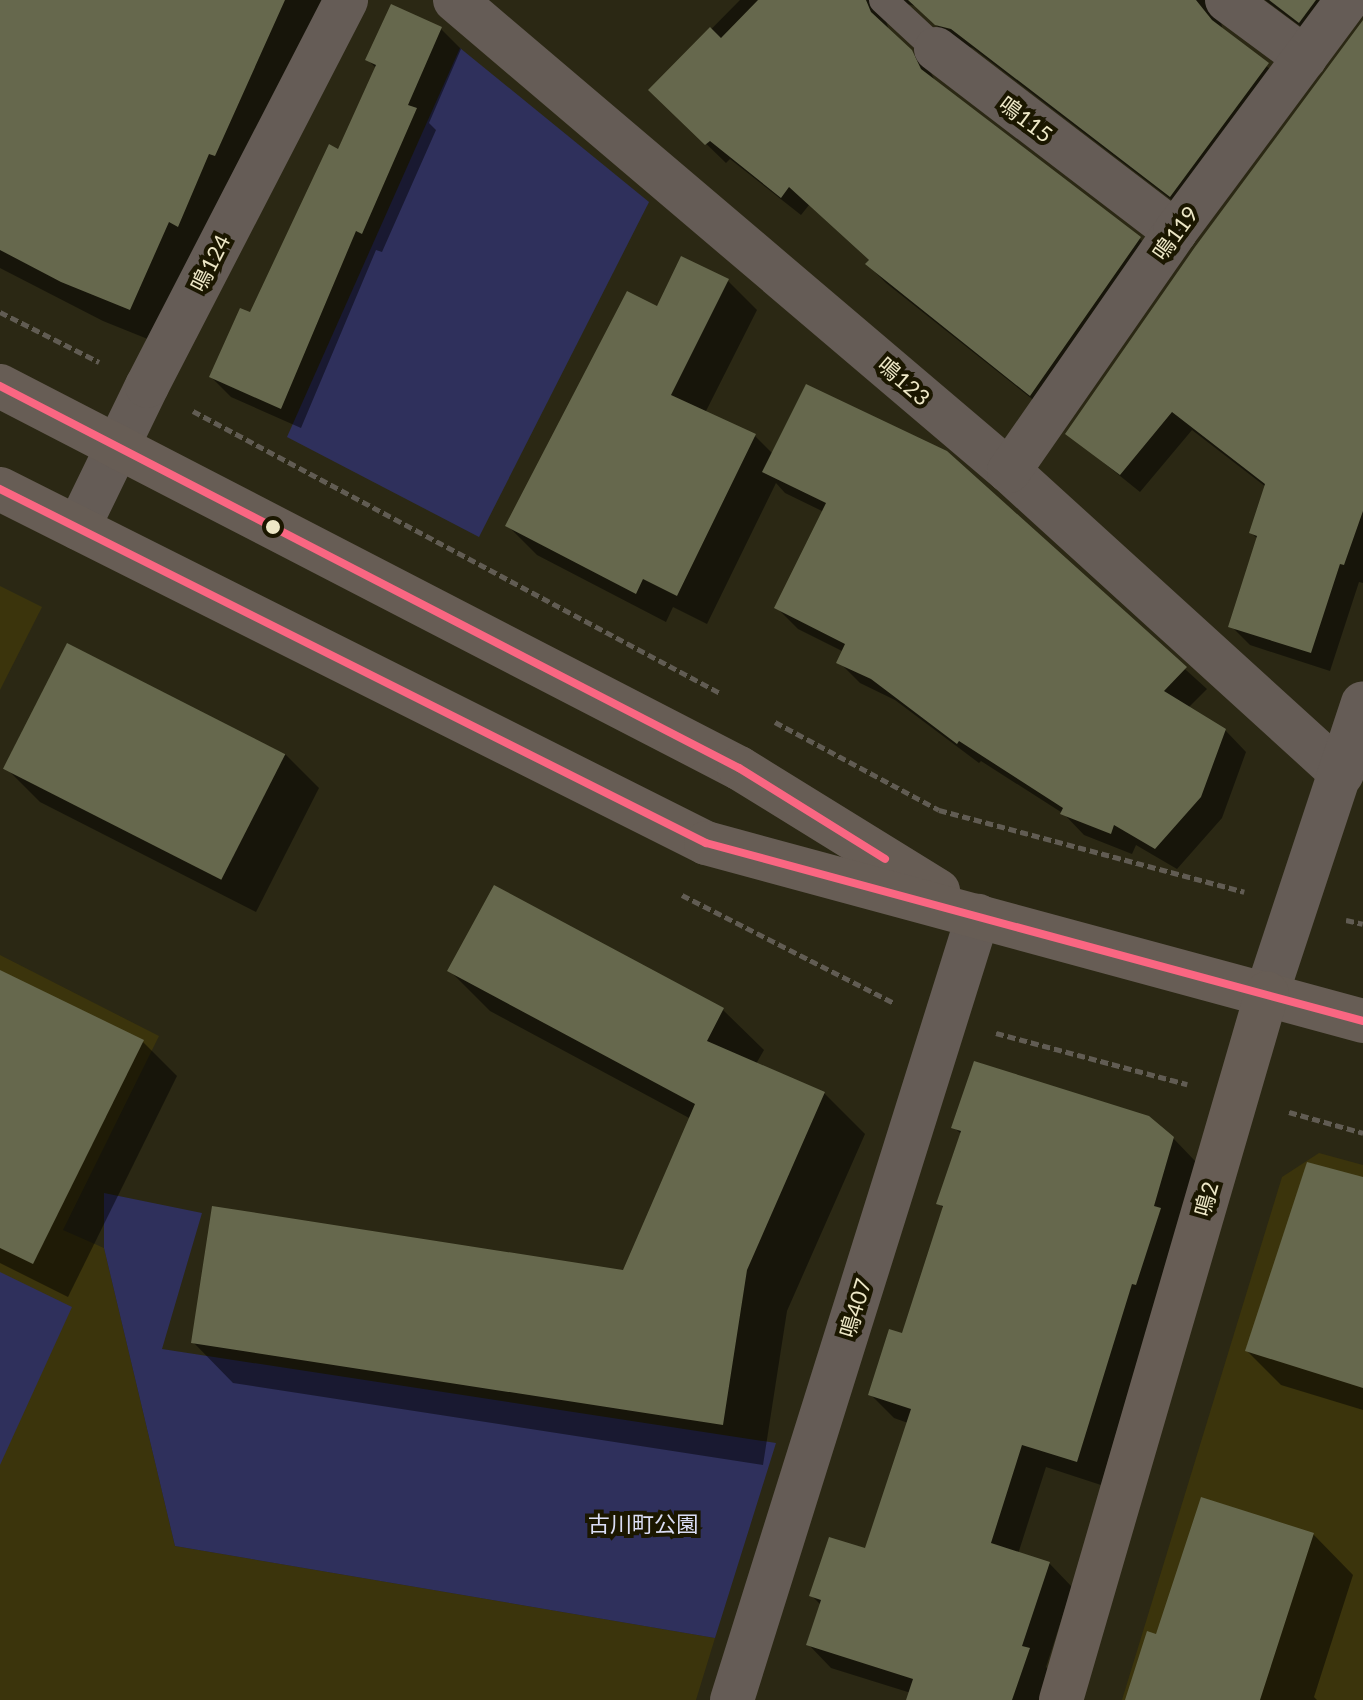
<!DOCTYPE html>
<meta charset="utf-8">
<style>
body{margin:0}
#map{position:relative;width:1363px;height:1700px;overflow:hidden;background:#2b2814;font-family:Lato,"Noto Sans JP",sans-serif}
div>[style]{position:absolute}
.built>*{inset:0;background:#3b340c}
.green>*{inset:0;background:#2f305c}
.shadow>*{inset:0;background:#0007}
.building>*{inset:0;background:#66684d;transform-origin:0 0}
.path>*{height:5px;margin-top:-2.5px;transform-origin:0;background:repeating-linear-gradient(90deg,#615c53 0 8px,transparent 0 12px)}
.lane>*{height:28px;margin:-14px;padding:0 14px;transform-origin:14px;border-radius:14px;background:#655c56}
.street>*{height:44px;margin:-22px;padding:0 22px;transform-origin:22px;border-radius:22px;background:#655c56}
.secondary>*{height:44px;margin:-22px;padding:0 22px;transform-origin:22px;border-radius:22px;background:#675d55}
.bus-1>*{height:8px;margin:-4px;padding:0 4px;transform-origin:4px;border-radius:4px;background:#fa6682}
.dots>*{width:22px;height:22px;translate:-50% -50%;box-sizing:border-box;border:4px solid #1b1700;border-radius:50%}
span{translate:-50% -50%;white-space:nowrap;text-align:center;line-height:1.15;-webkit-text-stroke:8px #1b1700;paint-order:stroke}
.street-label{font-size:22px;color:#ede7c6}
.park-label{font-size:22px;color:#dbdef5}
</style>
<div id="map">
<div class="built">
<i style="clip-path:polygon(0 586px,42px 607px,0 690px)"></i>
<i style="clip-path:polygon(0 955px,159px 1036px,63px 1230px,104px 1248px,175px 1546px,715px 1638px,696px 1700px,0 1700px)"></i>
<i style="clip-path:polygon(1319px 1153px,1363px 1165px,1363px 1700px,1122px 1700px,1282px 1177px)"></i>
</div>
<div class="green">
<i style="clip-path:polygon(460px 48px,649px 202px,479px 537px,287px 437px)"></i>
<i style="clip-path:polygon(104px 1193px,202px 1213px,162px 1349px,776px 1443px,715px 1638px,175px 1546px,104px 1248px)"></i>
<i style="clip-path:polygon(0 1272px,72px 1307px,0 1465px)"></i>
</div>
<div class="shadow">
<i style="clip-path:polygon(0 0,350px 0,170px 348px,103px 321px,0 268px)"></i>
<i style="clip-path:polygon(740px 0,1231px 0,1221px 18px,1222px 30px,1287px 83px,1190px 214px,973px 48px,956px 43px,915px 6px,899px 2px,885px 17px,889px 31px,930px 71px,936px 83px,1140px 239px,1159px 258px,1051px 414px,886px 283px,867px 264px,870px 261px,809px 205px,801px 215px,730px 159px,726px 163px,660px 99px,663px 78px)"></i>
<i style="clip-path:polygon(1265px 0,1353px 0,1319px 40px)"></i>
<i style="clip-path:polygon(1363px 24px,1363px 583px,1359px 582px,1330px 671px,1250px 645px,1231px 626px,1258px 539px,1251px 533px,1266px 487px,1192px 430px,1140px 492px,1068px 434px)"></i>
<i style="clip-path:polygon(441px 29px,461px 49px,429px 123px,436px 130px,382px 252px,376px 250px,301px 428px,231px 397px,211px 377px,251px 315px,339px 151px,376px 68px,368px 60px)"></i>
<i style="clip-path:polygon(727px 280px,757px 310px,705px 413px,755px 436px,773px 454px,946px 453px,1207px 689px,1188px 708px,1225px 730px,1246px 752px,1222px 818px,1177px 869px,1136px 845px,1132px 854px,1084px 835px,1064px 814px,981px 761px,979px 763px,895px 700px,860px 683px,839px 662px,844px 652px,798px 629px,777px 608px,824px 512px,785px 493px,776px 483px,707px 624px,673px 607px,666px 622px,537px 555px,508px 526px,658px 309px)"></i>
<i style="clip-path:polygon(285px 754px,319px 788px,256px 912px,40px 802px,6px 768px)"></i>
<i style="clip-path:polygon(494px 888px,723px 1010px,764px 1050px,756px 1064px,824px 1093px,865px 1134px,787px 1311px,763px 1465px,233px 1383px,193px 1342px,624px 1272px,691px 1119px,490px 1011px,450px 971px)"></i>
<i style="clip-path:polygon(0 972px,143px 1042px,177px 1076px,68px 1297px,0 1263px)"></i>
<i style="clip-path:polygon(954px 1127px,1173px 1138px,1196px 1162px,1101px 1485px,1046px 1467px,1018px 1554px,1049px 1563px,1072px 1587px,1046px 1667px,1052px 1673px,1043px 1700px,909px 1700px,911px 1693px,831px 1668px,808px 1644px,821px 1605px,811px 1595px,866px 1551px,908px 1423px,894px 1418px,871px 1395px,903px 1336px,944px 1209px,939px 1203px,962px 1135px)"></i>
<i style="clip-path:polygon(1363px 1179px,1363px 1410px,1281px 1385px,1247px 1351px)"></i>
<i style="clip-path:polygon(1313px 1534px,1353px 1575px,1314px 1697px,1317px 1700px,1141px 1700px,1157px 1636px)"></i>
</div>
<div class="building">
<i style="clip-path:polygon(0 0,285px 0,215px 156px,209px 154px,178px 227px,169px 222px,130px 310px,61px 282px,0 250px)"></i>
<i style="clip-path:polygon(758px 0,866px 0,871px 12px,912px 50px,921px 69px,1141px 237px,1030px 396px,865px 264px,869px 260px,789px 187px,781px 198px,710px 141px,705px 145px,648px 90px,710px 27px,721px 38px)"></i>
<i style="clip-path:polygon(908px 0,1196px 0,1212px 20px,1269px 63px,1170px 197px,951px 29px,935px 25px)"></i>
<i style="clip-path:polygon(1269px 0,1316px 0,1299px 23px)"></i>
<i style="clip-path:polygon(391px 4px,442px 27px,408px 105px,417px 108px,362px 234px,356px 231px,281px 409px,209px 377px,240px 308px,250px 312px,329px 144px,338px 149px,376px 65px,365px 60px)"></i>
<i style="clip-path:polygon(1363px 20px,1363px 511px,1344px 565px,1340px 564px,1311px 653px,1228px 627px,1257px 536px,1249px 533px,1265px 484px,1172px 412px,1120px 475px,1065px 434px,1195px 247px)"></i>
<i style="clip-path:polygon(681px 256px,729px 279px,671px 395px,756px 434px,677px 596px,643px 579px,636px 594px,505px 526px,627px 291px,657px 306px)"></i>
<i style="clip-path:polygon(806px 384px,947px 451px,1187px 667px,1164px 691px,1226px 729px,1201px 797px,1155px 849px,1114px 825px,1111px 834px,1060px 814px,1063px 808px,959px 741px,957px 744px,871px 679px,836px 663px,845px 644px,774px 608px,826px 503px,762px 472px)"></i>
<i style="left:67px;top:643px;width:245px;height:141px;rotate:27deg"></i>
<i style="clip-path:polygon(494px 885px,724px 1008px,707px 1041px,825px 1092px,747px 1270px,723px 1425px,191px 1343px,212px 1206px,623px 1270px,695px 1104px,447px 971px)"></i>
<i style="clip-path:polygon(0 970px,144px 1040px,33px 1264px,0 1248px)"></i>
<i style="clip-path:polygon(974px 1061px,1149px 1116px,1174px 1137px,1154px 1206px,1161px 1208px,1136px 1285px,1132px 1284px,1077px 1462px,1022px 1445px,991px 1543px,1050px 1562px,1022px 1646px,1030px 1648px,1012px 1700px,906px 1700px,913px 1679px,806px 1645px,821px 1600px,809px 1596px,829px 1537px,865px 1548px,911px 1409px,868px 1395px,889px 1329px,902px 1333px,943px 1206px,936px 1204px,961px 1131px,951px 1128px)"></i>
<i style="clip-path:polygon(1307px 1162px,1363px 1177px,1363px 1388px,1245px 1351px)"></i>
<i style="clip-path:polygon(1201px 1497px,1314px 1533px,1260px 1700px,1125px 1700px,1147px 1631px,1156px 1634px)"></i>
</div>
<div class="path">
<i style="left:0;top:312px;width:111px;rotate:26.8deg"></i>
<i style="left:193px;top:411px;width:598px;rotate:28.15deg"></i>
<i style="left:775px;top:722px;width:186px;rotate:28.2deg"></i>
<i style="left:939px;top:810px;width:316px;rotate:15deg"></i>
<i style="left:682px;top:895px;width:238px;rotate:27deg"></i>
<i style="left:1346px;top:920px;width:17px;rotate:13deg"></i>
<i style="left:996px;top:1033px;width:198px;rotate:15deg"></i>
<i style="left:1289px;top:1112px;width:77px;rotate:15.8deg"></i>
</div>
<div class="lane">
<i style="left:883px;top:0;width:72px;rotate:42.8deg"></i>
</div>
<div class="street">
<i style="left:455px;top:0;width:727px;rotate:40.37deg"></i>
<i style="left:1009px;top:471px;width:450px;rotate:42.3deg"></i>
<i style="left:1227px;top:0;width:97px;rotate:36.6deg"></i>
<i style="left:936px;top:49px;width:301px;rotate:37.4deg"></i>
<i style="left:1009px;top:471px;width:291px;rotate:-55.2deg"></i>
<i style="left:1175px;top:232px;width:289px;rotate:-53.4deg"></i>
<i style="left:78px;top:528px;width:158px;rotate:-64.1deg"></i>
<i style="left:147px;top:386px;width:434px;rotate:-62.7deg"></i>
<i style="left:1267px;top:993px;width:305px;rotate:-71.7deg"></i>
<i style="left:732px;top:1700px;width:822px;rotate:-72.58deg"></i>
</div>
<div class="secondary">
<i style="left:0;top:386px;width:832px;rotate:27.34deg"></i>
<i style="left:739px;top:768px;width:234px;rotate:31.7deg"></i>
<i style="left:0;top:489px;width:790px;rotate:26.63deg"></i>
<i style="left:706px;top:843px;width:681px;rotate:15.16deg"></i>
<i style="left:1061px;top:1700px;width:736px;rotate:-73.76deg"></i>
</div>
<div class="bus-1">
<i style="left:0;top:386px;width:832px;rotate:27.34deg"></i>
<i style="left:739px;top:768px;width:172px;rotate:31.9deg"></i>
<i style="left:0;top:489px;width:790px;rotate:26.63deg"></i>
<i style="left:706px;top:843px;width:681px;rotate:15.16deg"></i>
</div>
<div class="dots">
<i style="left:273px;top:527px;background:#ede7c6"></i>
</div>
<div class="street-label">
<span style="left:1026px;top:119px;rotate:37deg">鳴115</span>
<span style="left:1175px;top:233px;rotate:-54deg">鳴119</span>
<span style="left:210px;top:263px;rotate:-63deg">鳴124</span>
<span style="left:904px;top:381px;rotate:41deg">鳴123</span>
<span style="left:1206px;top:1199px;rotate:-74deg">鳴2</span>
<span style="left:855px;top:1308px;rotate:-73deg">鳴407</span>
</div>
<div class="park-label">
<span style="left:643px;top:1524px">古川町公園</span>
</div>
</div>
